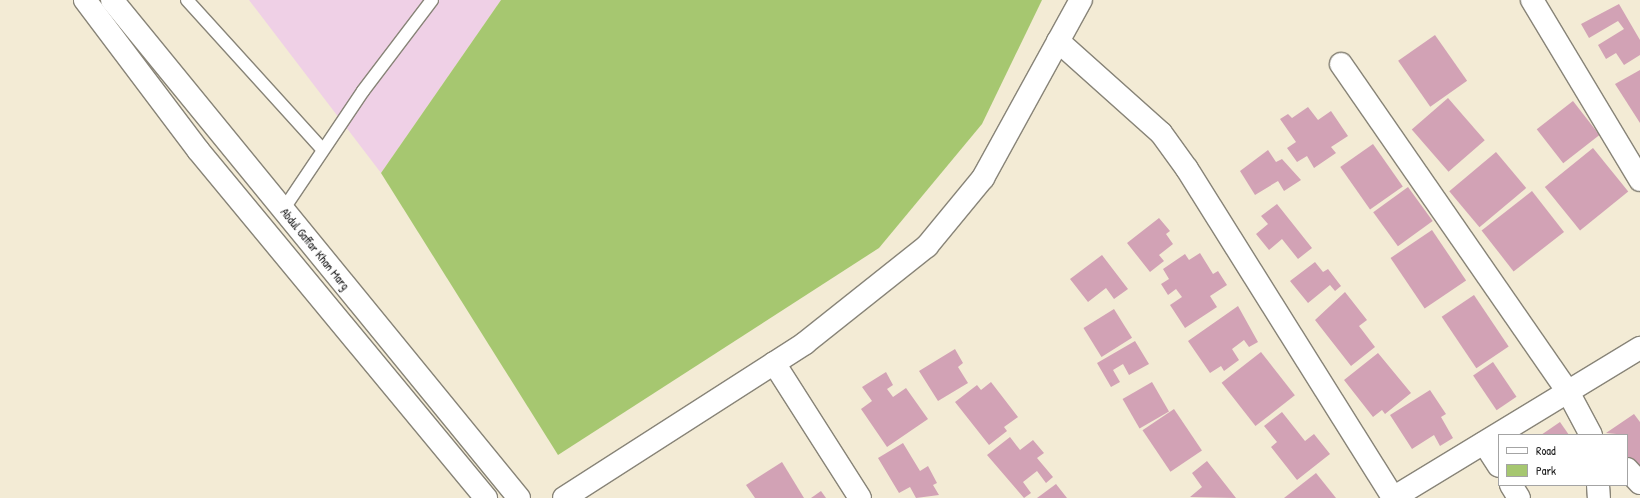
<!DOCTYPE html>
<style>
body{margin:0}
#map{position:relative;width:1640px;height:498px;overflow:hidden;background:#f3ebd5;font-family:"Patrick Hand",sans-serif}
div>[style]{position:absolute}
.built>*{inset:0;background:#efd0e6}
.green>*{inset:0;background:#a6c770}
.building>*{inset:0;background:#d2a2b5;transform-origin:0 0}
.roads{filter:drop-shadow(1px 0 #888478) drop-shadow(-1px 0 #888478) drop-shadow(0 1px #888478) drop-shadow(0 -1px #888478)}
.service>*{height:12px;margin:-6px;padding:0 6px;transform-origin:6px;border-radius:6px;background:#fff}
.minor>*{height:22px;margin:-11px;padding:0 11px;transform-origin:11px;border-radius:11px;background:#fff}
.primary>*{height:22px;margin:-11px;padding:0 11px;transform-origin:11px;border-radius:11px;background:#fff}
span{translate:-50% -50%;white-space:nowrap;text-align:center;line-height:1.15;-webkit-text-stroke:3.5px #fff;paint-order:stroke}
.street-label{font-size:12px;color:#1c1c1c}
.legend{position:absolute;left:1498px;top:434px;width:130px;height:52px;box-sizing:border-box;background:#fff;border:1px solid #a4a4a4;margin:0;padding:5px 7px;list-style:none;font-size:12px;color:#1c1c1c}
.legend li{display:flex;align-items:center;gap:8px;height:20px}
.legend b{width:20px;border:1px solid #a4a4a4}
</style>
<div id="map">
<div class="built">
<i style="clip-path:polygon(249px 0,501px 0,381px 173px)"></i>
</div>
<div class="green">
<i style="clip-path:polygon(501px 0,1042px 0,982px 124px,879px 248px,558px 455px,381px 173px)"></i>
</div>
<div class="building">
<i style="clip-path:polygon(1619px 4px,1640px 40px,1640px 55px,1624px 65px,1616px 53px,1606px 59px,1598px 45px,1624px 29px,1618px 21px,1589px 38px,1581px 24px)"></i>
<i style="left:1435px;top:35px;width:56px;height:45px;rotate:55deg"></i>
<i style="clip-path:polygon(1640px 70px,1640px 123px,1615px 84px)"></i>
<i style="left:1448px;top:98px;width:56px;height:48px;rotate:49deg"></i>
<i style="left:1573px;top:101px;width:43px;height:46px;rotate:52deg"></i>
<i style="clip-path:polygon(1308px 107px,1318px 120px,1331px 111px,1348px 136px,1331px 147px,1336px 153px,1314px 168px,1307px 156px,1297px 162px,1287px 148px,1296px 142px,1280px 119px,1288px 114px,1292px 118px)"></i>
<i style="left:1373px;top:144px;width:52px;height:40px;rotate:55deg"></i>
<i style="left:1593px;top:148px;width:56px;height:62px;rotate:51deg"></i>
<i style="clip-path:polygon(1268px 150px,1276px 162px,1282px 159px,1301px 180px,1284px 191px,1278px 181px,1255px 195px,1240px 171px)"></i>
<i style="left:1496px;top:152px;width:47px;height:61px;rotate:50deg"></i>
<i style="left:1408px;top:187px;width:42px;height:43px;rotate:54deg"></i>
<i style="left:1532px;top:191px;width:52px;height:64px;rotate:52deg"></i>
<i style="clip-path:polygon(1277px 204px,1312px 248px,1298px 259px,1282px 239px,1269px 250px,1256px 234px,1268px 224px,1261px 216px)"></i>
<i style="clip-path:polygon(1159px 218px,1170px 231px,1166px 234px,1173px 244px,1159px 255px,1164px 261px,1150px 272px,1127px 243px)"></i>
<i style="left:1432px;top:230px;width:61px;height:50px;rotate:56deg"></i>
<i style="clip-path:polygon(1200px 253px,1213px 274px,1218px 271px,1227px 285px,1210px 296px,1217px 307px,1185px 328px,1170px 305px,1182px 297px,1176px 289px,1168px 295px,1161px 284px,1169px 279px,1163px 269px,1185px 254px,1189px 260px)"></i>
<i style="clip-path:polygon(1102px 255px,1128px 289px,1114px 299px,1106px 288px,1088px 302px,1070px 279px)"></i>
<i style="clip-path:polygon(1315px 262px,1323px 272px,1328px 269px,1341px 286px,1335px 291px,1330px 285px,1308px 303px,1290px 281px)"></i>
<i style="clip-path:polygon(1345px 292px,1367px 320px,1359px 326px,1375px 347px,1351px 366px,1315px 320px)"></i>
<i style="left:1474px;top:295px;width:62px;height:39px;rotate:56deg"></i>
<i style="clip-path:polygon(1238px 306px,1258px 342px,1249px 347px,1244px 340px,1232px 349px,1239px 360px,1224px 371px,1221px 366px,1210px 373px,1188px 341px)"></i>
<i style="left:1114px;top:309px;width:34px;height:36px;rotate:58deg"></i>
<i style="clip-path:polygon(1135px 341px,1149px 364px,1129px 375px,1123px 364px,1113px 370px,1120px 382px,1111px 387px,1097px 363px)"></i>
<i style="clip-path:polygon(955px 349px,963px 363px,958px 367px,968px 383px,938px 401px,919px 371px)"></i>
<i style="left:1261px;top:352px;width:55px;height:50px;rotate:52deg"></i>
<i style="clip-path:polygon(1378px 353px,1411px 393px,1385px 414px,1382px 410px,1373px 417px,1344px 380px)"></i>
<i style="left:1493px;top:362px;width:42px;height:24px;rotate:56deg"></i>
<i style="clip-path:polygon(886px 372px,893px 385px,887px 389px,893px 397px,906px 388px,928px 419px,887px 447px,861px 409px,872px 401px,862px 387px)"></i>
<i style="clip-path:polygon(991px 382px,1018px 417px,1004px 427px,1007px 431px,989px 445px,955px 402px,977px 385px,981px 390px)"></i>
<i style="left:1152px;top:382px;width:34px;height:34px;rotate:60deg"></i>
<i style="clip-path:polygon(1430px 390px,1446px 414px,1441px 417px,1453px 438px,1440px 446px,1434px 435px,1412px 449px,1390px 415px)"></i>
<i style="left:1174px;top:409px;width:50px;height:38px;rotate:56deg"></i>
<i style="clip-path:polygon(1282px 412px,1305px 441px,1314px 434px,1330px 454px,1297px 480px,1271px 447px,1277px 442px,1264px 426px)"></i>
<i style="clip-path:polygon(1634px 414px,1640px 422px,1640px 469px,1627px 463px,1627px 435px,1606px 433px)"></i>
<i style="clip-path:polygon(1560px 422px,1569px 435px,1541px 435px)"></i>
<i style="clip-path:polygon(1010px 437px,1020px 450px,1033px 440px,1044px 453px,1037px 458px,1053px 477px,1046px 483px,1037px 471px,1023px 482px,1031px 493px,1024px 498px,987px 455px)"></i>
<i style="clip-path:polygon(903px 443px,920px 471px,928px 466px,937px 483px,933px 485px,939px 495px,916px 498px,910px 487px,899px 493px,878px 458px)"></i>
<i style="clip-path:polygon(1207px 461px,1236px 498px,1190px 497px,1202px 487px,1192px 473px)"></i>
<i style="clip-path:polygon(782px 462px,804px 498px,755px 498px,746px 485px)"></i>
<i style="clip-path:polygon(1316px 473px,1336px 498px,1284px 498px)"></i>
<i style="clip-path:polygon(1056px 484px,1067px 498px,1037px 498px)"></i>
<i style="clip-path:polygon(821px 491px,826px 498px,811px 498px)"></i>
</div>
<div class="roads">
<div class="service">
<i style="left:187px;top:0;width:202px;rotate:47.8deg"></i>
<i style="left:283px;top:210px;width:143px;rotate:-56.1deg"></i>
<i style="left:363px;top:91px;width:114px;rotate:-52.8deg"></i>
</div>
<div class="minor">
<i style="left:1532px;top:0;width:210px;rotate:59deg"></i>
<i style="left:1058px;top:41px;width:138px;rotate:41.8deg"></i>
<i style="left:1161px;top:133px;width:44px;rotate:54.2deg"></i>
<i style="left:1187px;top:169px;width:388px;rotate:57.9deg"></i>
<i style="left:1341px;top:64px;width:397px;rotate:55.3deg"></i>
<i style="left:1567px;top:390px;width:51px;rotate:61.9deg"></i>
<i style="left:774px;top:363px;width:160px;rotate:57.5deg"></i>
<i style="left:1484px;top:443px;width:27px;rotate:57deg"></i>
<i style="left:1627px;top:469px;width:19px;rotate:47deg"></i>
<i style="left:1511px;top:485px;width:15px;rotate:58deg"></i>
<i style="left:1598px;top:485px;width:13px;rotate:86deg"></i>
<i style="left:564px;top:498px;width:287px;rotate:-32.7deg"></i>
<i style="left:805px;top:343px;width:156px;rotate:-38.5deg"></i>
<i style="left:927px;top:246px;width:88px;rotate:-50.5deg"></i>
<i style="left:983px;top:178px;width:203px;rotate:-61.2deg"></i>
<i style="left:1393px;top:498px;width:289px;rotate:-31.3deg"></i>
</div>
<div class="primary">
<i style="left:85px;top:0;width:188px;rotate:53deg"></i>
<i style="left:198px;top:150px;width:452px;rotate:50.4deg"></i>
<i style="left:112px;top:0;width:643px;rotate:50.74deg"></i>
</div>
</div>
<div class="street-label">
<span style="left:315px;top:249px;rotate:51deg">Abdul Gaffar Khan Marg</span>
</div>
<ul class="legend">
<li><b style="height:5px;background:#fff"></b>Road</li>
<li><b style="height:11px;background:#a6c770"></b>Park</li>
</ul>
</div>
